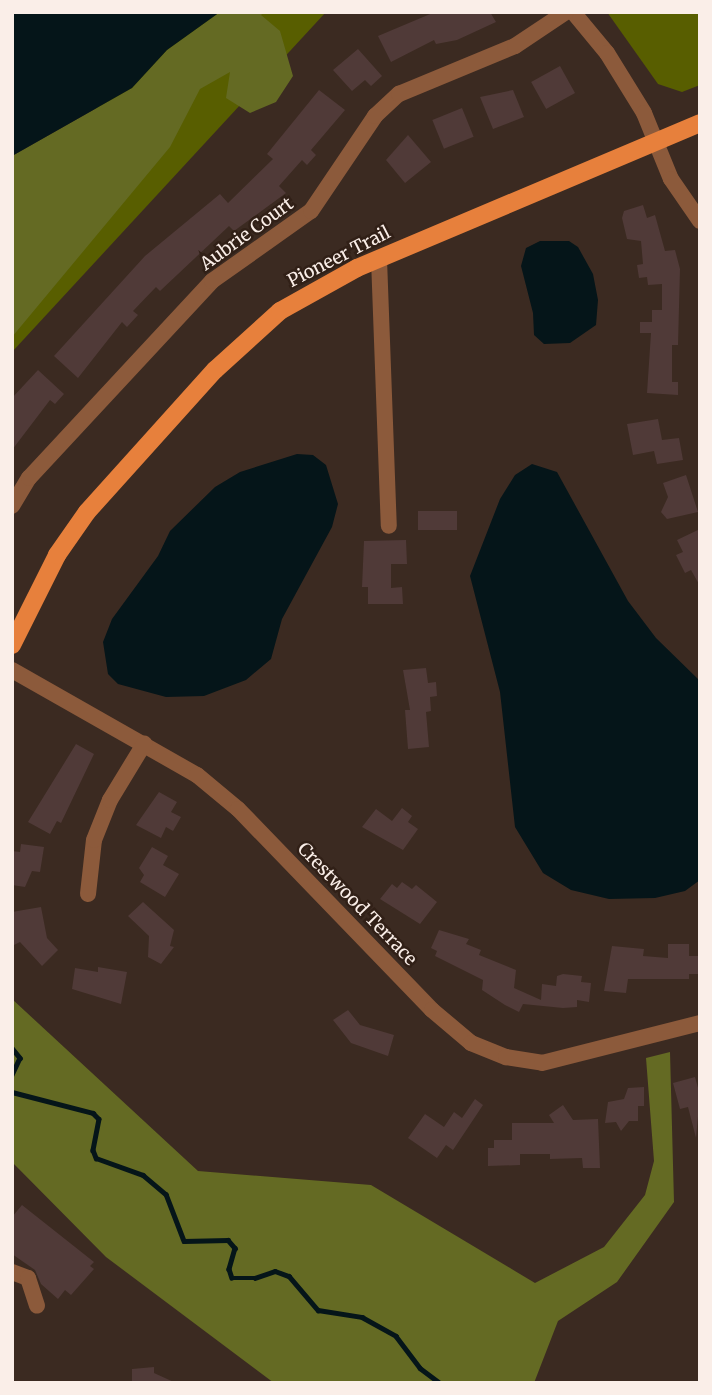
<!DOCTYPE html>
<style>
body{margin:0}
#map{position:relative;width:712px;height:1395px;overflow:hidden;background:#3b2a21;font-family:Merriweather,serif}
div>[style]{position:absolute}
.green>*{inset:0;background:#585e00}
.forest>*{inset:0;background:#646a23}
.water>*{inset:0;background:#051519}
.stream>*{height:4.5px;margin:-2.25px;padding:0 2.25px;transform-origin:2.25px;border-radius:2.25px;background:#051519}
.building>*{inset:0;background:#503a38;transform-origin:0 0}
.minor>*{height:16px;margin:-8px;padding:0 8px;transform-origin:8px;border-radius:8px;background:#8c5a3b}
.major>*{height:18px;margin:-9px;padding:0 9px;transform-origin:9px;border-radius:9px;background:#e7803c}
span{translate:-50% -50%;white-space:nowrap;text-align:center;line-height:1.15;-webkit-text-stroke:5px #312017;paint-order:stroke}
.street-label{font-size:18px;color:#faeee8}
.frame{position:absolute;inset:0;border:14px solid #faeee8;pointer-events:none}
</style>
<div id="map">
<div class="green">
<i style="clip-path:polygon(183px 12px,326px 12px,12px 352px,12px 202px)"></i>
<i style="clip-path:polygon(607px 12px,700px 12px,700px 85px,682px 92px,658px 84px)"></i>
</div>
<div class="forest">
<i style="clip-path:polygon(220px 12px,264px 12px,261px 15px,280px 31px,293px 76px,276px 102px,250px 113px,226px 98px,230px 72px,200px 89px,170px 147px,12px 337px,12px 156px,132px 88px,167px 50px)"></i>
<i style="clip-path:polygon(12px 999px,198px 1171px,371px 1185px,535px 1283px,604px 1247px,645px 1195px,654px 1161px,646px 1058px,670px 1052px,674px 1202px,617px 1282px,558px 1321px,534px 1383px,274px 1383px,106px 1257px,12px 1162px)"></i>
</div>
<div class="water">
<i style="clip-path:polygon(12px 12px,220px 12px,167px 50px,132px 88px,12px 156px)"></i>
<i style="clip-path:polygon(540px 241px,569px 241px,578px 247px,593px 274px,598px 300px,596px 325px,570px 343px,544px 344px,534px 335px,533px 313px,521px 266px,526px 248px)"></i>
<i style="clip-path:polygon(297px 454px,313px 455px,326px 465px,338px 504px,332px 527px,282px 619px,271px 659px,246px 680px,204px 696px,166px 697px,118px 684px,108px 674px,103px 642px,112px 619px,158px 556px,170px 531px,215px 487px,240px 472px)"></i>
<i style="clip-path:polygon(532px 464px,557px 472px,628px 601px,656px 638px,700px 681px,700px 880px,685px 891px,655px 898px,609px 899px,571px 890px,543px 873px,515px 827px,500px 692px,470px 576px,500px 499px,515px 475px)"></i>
</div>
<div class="stream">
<i style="left:12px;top:1048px;width:13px;rotate:51deg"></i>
<i style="left:20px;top:1058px;width:19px;rotate:115deg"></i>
<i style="left:12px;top:1092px;width:84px;rotate:14.5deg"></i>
<i style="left:93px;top:1113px;width:8px;rotate:45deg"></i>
<i style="left:99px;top:1119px;width:32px;rotate:101deg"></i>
<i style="left:93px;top:1150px;width:9px;rotate:69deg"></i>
<i style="left:96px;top:1158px;width:50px;rotate:19.9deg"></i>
<i style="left:143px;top:1175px;width:30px;rotate:40deg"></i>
<i style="left:166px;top:1194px;width:50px;rotate:69deg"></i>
<i style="left:184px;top:1241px;width:44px;rotate:-1.3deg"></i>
<i style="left:228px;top:1240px;width:11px;rotate:49deg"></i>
<i style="left:235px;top:1248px;width:22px;rotate:106deg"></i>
<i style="left:229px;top:1269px;width:9px;rotate:72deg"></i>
<i style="left:232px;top:1278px;width:23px"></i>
<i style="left:255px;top:1278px;width:21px;rotate:-19deg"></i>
<i style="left:275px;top:1271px;width:15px;rotate:20deg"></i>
<i style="left:289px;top:1276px;width:45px;rotate:49.5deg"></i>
<i style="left:318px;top:1310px;width:45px;rotate:9deg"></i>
<i style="left:362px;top:1317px;width:39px;rotate:29deg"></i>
<i style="left:396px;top:1336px;width:40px;rotate:53deg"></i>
<i style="left:420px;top:1368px;width:25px;rotate:37deg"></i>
</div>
<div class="building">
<i style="clip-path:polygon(435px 12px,490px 12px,496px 22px,457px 40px,436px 44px,434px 40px,391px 62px,378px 36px)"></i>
<i style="clip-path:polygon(358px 49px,382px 76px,371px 86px,365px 80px,352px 91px,333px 70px)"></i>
<i style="left:560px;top:66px;width:31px;height:33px;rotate:61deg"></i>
<i style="clip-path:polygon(319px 90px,345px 110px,311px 150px,316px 155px,307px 165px,302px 160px,279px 186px,286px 193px,234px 231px,229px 226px,160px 291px,156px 287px,133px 311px,138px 315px,127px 327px,122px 322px,78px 378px,54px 356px,145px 256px,220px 194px,228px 203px,273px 159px,267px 154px)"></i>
<i style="clip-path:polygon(513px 90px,524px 117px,493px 129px,480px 97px)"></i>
<i style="left:462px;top:108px;width:31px;height:32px;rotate:68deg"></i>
<i style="clip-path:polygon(408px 135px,431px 162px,405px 183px,386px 160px)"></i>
<i style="clip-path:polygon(643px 205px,647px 218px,655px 215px,665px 251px,675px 250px,680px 269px,678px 345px,672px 345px,672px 382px,678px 382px,678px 395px,647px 393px,651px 333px,640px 333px,640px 322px,652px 322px,652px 310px,662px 310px,662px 284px,648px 285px,647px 277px,639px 278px,637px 265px,643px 264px,641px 241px,627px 239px,622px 218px,624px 211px)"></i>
<i style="clip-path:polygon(38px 370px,64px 394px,55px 404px,50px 400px,12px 450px,12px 398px)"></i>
<i style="clip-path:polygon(658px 419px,662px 440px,679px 438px,683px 460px,657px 464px,654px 451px,633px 455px,627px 424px)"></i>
<i style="clip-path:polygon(686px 475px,698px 512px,667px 519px,661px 512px,668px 497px,663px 483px)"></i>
<i style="left:418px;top:511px;width:39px;height:19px"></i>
<i style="clip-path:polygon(700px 529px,700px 586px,691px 570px,685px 573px,676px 555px,683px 552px,677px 540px)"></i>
<i style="clip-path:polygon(406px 540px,407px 564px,391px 564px,391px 588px,402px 587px,403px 604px,368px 604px,368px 587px,362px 587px,364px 541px)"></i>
<i style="clip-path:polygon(426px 668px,428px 683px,436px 682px,437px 696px,430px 697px,431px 711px,426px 712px,429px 747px,408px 749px,405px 710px,410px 710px,403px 670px)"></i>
<i style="clip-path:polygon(76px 744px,94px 754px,61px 823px,57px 821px,50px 834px,28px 822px)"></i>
<i style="clip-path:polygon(159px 792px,177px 802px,171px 812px,181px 817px,173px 831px,166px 827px,161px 838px,136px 825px)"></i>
<i style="clip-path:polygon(402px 808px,412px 816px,408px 822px,418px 829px,403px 850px,362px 827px,376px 809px,392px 821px)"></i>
<i style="clip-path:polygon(21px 844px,44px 847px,40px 872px,32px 871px,25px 887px,12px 885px,12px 851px,20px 852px)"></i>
<i style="clip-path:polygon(152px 847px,168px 856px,163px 865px,179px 874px,165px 897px,140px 882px,144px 875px,139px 868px)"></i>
<i style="clip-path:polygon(402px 882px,412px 889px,416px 885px,437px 902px,420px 924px,380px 899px,392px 884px,397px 888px)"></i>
<i style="clip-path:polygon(143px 902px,174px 930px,170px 946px,174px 947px,161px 964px,148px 957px,149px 936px,128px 916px)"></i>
<i style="clip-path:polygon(41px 907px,47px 938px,58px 950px,42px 966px,20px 942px,12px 946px,12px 912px)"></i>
<i style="clip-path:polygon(439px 930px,469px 939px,466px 944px,481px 950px,479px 955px,516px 970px,514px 988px,541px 1000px,542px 984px,556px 986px,557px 976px,563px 974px,582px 976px,581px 982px,591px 983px,589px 1002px,577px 1000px,577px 1007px,563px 1008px,523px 1004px,519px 1012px,505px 1005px,482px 990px,483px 980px,435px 956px,437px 951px,431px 948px)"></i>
<i style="clip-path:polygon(668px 944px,689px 944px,689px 956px,700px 956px,700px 974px,689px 974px,689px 979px,628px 979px,626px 993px,604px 991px,612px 946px,644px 949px,643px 956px,668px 958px)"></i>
<i style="clip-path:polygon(98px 967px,127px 972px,121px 1004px,72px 989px,75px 968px,98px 972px)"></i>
<i style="clip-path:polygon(348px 1010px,360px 1025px,394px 1035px,388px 1056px,351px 1043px,333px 1020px)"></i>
<i style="clip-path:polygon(695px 1077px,700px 1095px,696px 1138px,688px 1107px,680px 1109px,673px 1083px)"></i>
<i style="clip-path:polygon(644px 1087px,644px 1106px,638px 1106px,638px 1121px,629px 1121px,621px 1131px,616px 1122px,605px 1123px,608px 1102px,624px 1099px,628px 1088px)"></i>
<i style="clip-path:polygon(475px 1099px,483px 1105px,453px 1150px,446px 1145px,437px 1158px,408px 1138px,425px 1114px,444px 1127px,454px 1112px,462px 1118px)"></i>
<i style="clip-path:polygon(563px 1105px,573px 1120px,598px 1119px,600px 1168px,583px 1168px,582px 1158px,550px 1159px,550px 1154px,520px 1154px,520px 1165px,488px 1166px,488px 1148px,494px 1148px,494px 1140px,512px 1140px,512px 1123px,554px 1123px,549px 1115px)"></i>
<i style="clip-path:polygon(22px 1205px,94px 1262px,90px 1266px,94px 1269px,71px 1295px,65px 1290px,58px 1299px,41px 1284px,35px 1270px,12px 1254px,12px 1217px)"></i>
<i style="clip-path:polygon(154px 1367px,154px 1373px,176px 1383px,132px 1383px,132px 1369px)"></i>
</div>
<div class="minor">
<i style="left:573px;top:12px;width:53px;rotate:50.3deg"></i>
<i style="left:607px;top:53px;width:70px;rotate:58.3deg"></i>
<i style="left:644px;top:113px;width:71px;rotate:67.8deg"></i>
<i style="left:671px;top:179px;width:51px;rotate:55.4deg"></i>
<i style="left:379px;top:259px;width:267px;rotate:87.9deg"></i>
<i style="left:12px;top:506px;width:33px;rotate:-59deg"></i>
<i style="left:29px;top:478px;width:269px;rotate:-47.1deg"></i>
<i style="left:212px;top:281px;width:121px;rotate:-35.3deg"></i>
<i style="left:311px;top:211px;width:115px;rotate:-56deg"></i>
<i style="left:375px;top:116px;width:33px;rotate:-43deg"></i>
<i style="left:399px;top:94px;width:126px;rotate:-22.5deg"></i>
<i style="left:515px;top:46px;width:61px;rotate:-33.7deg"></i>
<i style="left:12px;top:670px;width:213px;rotate:29.6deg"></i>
<i style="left:197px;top:775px;width:53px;rotate:39.7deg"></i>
<i style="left:238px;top:809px;width:279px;rotate:46deg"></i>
<i style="left:432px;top:1010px;width:51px;rotate:40.2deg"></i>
<i style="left:471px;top:1043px;width:38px;rotate:22deg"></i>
<i style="left:506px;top:1057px;width:36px;rotate:9deg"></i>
<i style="left:542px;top:1063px;width:163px;rotate:-14.2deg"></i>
<i style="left:88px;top:894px;width:54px;rotate:-83.7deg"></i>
<i style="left:94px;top:840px;width:43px;rotate:-68.2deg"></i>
<i style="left:110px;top:800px;width:66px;rotate:-58.7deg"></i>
<i style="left:12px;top:1272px;width:17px;rotate:21deg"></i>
<i style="left:28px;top:1278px;width:29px;rotate:72deg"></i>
</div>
<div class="major">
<i style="left:12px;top:645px;width:101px;rotate:-63.4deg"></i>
<i style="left:57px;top:555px;width:52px;rotate:-55.1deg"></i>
<i style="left:87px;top:512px;width:191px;rotate:-48deg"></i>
<i style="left:215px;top:370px;width:88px;rotate:-42.2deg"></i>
<i style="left:280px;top:311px;width:88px;rotate:-29.2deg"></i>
<i style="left:357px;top:268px;width:372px;rotate:-22.9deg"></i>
</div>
<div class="street-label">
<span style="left:247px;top:234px;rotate:-36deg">Aubrie Court</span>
<span style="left:339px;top:257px;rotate:-27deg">Pioneer Trail</span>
<span style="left:357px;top:904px;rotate:46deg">Crestwood Terrace</span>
</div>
<div class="frame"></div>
</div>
